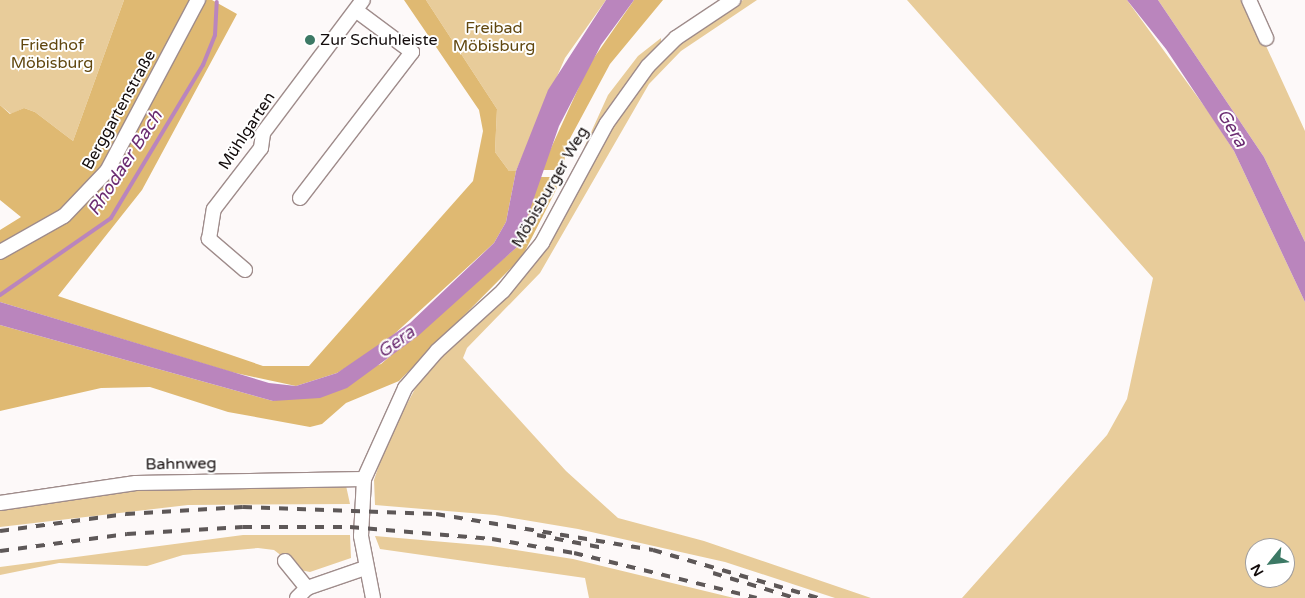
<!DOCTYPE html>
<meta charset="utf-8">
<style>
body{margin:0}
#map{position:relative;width:1305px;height:598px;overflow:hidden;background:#fdf9f9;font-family:"Varela Round",sans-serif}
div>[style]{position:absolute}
.green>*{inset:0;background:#e8cc9a}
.forest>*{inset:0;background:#dfb972}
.water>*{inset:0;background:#ba85bd}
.stream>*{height:4px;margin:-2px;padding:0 2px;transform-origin:2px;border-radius:2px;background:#ba85bd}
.roads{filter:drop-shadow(1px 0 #9f8c8b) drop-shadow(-1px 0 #9f8c8b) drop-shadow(0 1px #9f8c8b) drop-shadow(0 -1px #9f8c8b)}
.minor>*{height:14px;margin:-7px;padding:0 7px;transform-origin:7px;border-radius:7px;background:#fff}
.rail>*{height:4px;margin-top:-2px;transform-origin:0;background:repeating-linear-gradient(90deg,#5e5858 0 9px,transparent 0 18px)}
.dots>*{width:14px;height:14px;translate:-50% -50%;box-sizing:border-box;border:2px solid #fff;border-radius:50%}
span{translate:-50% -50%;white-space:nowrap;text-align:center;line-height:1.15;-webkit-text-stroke:4px #fff;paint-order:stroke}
.park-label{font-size:16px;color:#61470f}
.poi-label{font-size:16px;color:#130c0c}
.left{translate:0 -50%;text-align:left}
.street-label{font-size:16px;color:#130c0c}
.water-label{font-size:18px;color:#6c2d72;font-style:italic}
.north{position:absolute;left:1245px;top:538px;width:50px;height:50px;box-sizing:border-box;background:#fff;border:1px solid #a19e9e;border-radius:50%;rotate:241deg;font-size:14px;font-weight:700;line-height:20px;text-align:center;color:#130c0c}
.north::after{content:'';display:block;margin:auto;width:18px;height:22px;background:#3c7965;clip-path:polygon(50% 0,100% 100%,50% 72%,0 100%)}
</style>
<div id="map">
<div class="green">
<i style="clip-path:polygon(0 0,124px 0,73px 141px,35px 112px,24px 108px,11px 114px,0 105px)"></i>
<i style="clip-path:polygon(426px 0,606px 0,565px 58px,516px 171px,509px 171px,495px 152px,497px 109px)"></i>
<i style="clip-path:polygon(743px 0,757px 0,681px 51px,649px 84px,540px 273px,467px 348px,463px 358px,566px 471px,618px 518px,704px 541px,871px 598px,835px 598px,725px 562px,578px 529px,495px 515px,375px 505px,374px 480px,387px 441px,423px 374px,533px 266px,612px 126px,652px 70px,680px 43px)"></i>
<i style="clip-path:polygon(evenodd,907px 0,1127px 0,1210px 114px,1234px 151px,1305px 302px,1305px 598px,962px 598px,1107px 435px,1127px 399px,1153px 278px,907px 0,1255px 548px,1285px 548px,1285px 578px,1255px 578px,1255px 548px)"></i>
<i style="clip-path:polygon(1158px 0,1245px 0,1305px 131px,1305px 242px,1264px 157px)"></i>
<i style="clip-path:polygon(661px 38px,661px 42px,627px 83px,583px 150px,608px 95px,638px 56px)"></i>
<i style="clip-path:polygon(345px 481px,350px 504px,188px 505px,0 527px,0 505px,136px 485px)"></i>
<i style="clip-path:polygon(243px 535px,350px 535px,351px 558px,310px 572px,300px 570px,274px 550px,258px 548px,183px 555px,147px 566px,59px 563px,0 575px,0 567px)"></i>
<i style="clip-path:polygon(375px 536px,491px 546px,573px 559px,734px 598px,589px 598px,585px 578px,380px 549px)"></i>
</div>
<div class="forest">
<i style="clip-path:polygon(124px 0,212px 0,237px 14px,142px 190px,58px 296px,263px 366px,309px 366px,473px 181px,483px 131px,479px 110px,404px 0,426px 0,497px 109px,495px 152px,509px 171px,516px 171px,506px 222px,494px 243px,379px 348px,337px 373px,296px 386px,231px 372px,0 302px,0 230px,21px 217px,0 200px,0 105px,10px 114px,24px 108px,35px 112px,73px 141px)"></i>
<i style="clip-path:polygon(634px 0,663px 0,610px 64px,567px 144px,563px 170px,541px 170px,589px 65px)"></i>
<i style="clip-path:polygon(539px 177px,553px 177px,557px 188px,522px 257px,399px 381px,346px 403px,322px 424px,310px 427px,228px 412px,150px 387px,101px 388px,0 411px,0 325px,273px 401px,381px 364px,517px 247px)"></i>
</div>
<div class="water">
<i style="clip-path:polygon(606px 0,634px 0,601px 45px,559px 126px,517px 247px,418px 336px,347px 388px,320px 398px,273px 401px,0 325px,0 302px,269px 383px,296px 386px,337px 373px,410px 323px,494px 243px,506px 222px,516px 171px,548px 90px)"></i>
<i style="clip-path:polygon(1127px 0,1158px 0,1264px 157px,1305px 242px,1305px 302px,1234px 151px,1166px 49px)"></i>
</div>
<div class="stream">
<i style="left:0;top:295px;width:135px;rotate:-34.7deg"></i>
<i style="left:111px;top:218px;width:179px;rotate:-59deg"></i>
<i style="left:203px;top:65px;width:32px;rotate:-68deg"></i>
<i style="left:215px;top:35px;width:33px;rotate:-87deg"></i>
</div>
<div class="roads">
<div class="minor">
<i style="left:1249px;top:0;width:42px;rotate:65.9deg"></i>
<i style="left:300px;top:198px;width:184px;rotate:-52.5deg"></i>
<i style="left:412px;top:52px;width:69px;rotate:-143.3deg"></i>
<i style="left:0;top:252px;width:73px;rotate:-29.4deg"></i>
<i style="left:64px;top:216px;width:62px;rotate:-46.3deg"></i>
<i style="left:107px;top:171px;width:194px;rotate:-62deg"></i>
<i style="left:245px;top:270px;width:48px;rotate:-139.3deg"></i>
<i style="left:209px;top:239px;width:30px;rotate:-81deg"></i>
<i style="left:214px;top:209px;width:77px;rotate:-52.4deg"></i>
<i style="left:261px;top:148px;width:15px;rotate:-82deg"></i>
<i style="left:263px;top:133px;width:166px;rotate:-53.1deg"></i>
<i style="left:0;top:503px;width:137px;rotate:-8.4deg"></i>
<i style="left:136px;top:483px;width:228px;rotate:-1deg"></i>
<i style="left:285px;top:561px;width:35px;rotate:51deg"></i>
<i style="left:297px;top:598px;width:14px;rotate:-45deg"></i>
<i style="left:307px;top:588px;width:61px;rotate:-19deg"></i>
<i style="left:373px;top:598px;width:63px;rotate:-101deg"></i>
<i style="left:361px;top:536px;width:57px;rotate:-87deg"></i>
<i style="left:364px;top:479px;width:100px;rotate:-65.7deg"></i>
<i style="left:405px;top:388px;width:49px;rotate:-49.1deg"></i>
<i style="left:437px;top:351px;width:89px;rotate:-42.3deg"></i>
<i style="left:503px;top:291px;width:62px;rotate:-50.9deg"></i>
<i style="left:542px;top:243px;width:136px;rotate:-61.6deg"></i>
<i style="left:607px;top:123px;width:70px;rotate:-54.3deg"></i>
<i style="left:648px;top:66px;width:40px;rotate:-45deg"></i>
<i style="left:676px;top:38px;width:69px;rotate:-33.7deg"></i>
</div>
</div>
<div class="rail">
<i style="left:0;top:531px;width:127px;rotate:-7.7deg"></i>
<i style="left:126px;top:514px;width:117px;rotate:-3.4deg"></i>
<i style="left:243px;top:507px;width:193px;rotate:2.1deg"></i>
<i style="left:436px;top:514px;width:220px;rotate:9.4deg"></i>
<i style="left:653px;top:550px;width:172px;rotate:16.2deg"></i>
<i style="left:537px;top:535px;width:68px;rotate:11deg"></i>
<i style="left:0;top:551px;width:128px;rotate:-7.6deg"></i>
<i style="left:127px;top:534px;width:116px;rotate:-3.5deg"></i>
<i style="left:243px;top:527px;width:107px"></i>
<i style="left:350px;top:527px;width:143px;rotate:4.8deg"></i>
<i style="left:492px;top:539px;width:83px;rotate:9.7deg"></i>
<i style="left:574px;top:553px;width:188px;rotate:13.8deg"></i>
<i style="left:713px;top:573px;width:86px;rotate:17deg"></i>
</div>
<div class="dots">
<i style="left:310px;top:40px;background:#3c7965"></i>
</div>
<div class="park-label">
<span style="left:494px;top:37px">Freibad<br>Möbisburg</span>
<span style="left:52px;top:54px">Friedhof<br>Möbisburg</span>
</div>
<div class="poi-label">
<span class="left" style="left:320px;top:40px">Zur Schuhleiste</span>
</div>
<div class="street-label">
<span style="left:119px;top:110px;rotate:-61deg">Berggartenstraße</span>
<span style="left:247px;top:131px;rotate:-57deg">Mühlgarten</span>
<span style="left:550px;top:187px;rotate:-60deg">Möbisburger Weg</span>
<span style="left:181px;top:464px;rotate:-1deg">Bahnweg</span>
</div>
<div class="water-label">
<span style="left:1232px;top:128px;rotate:59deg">Gera</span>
<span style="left:125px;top:163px;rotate:-57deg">Rhodaer Bach</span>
<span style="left:396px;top:342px;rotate:-36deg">Gera</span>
</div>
<div class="north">N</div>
</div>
